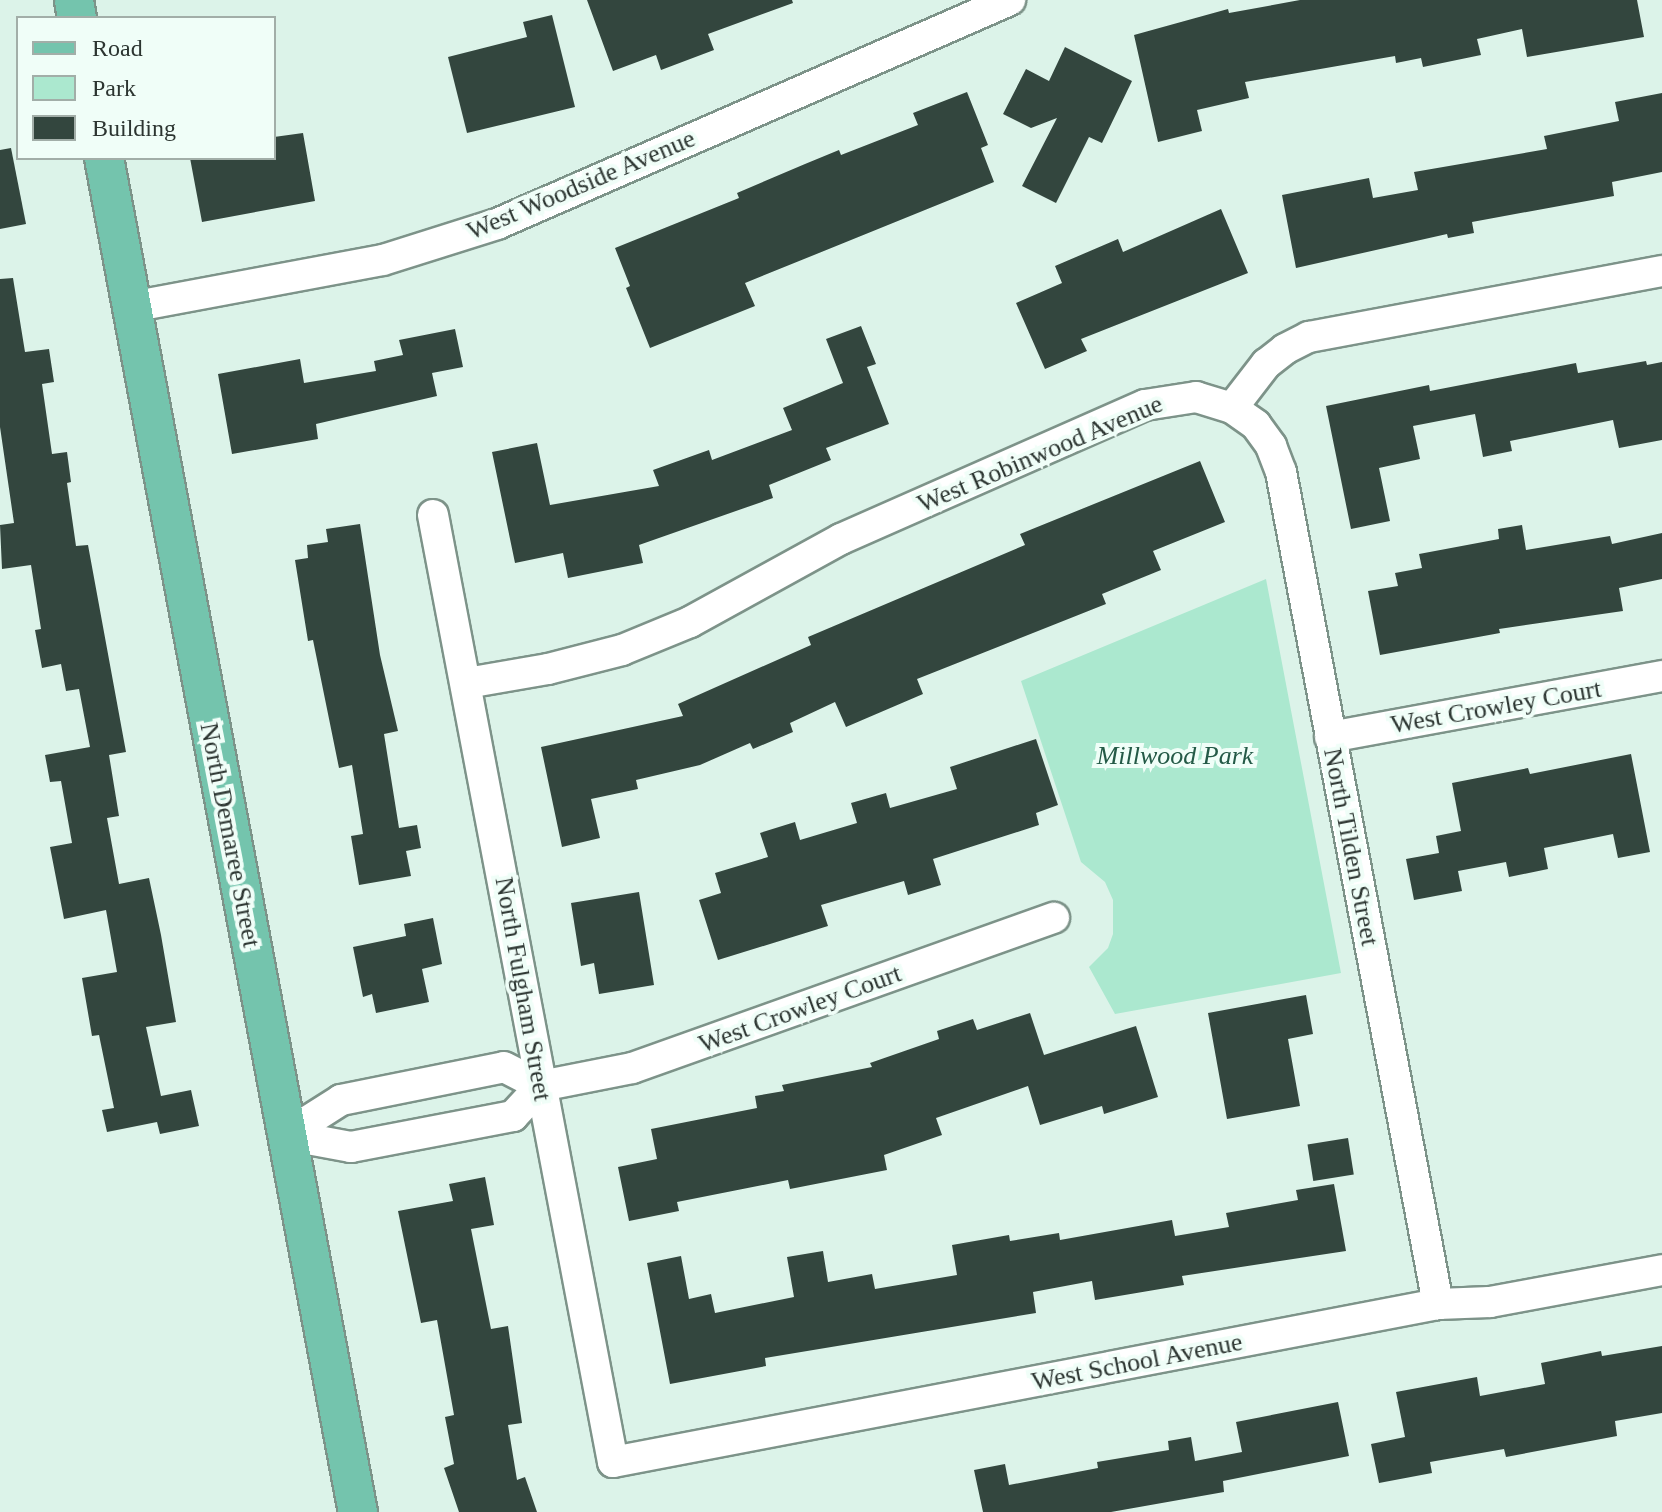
<!DOCTYPE html>
<style>
body{margin:0}
#map{position:relative;width:1662px;height:1512px;overflow:hidden;background:#dcf3e9;font-family:Georgia,serif}
div>[style]{position:absolute}
.green>*{inset:0;background:#abe8cf}
.building>*{inset:0;background:#33463e;transform-origin:0 0}
.roads{filter:drop-shadow(2px 0 #7d9389) drop-shadow(-2px 0 #7d9389) drop-shadow(0 2px #7d9389) drop-shadow(0 -2px #7d9389)}
.minor>*{height:30px;margin:-15px;padding:0 15px;transform-origin:15px;border-radius:15px;background:#fff}
.major>*{height:38px;margin:-19px;padding:0 19px;transform-origin:19px;border-radius:19px;background:#74c4ad}
span{translate:-50% -50%;white-space:nowrap;text-align:center;line-height:1.15;-webkit-text-stroke:8px #f0fef8;paint-order:stroke}
.street-label{font-size:26px;color:#2c3531}
.park-label{font-size:26px;color:#245a47;font-style:italic}
.legend{position:absolute;left:16px;top:16px;width:260px;height:144px;box-sizing:border-box;background:#f0fef8;border:2px solid #a2aea8;margin:0;padding:10px 14px;list-style:none;font-size:24px;color:#2c3531}
.legend li{display:flex;align-items:center;gap:16px;height:40px}
.legend b{width:40px;border:2px solid #a2aea8}
</style>
<div id="map">
<div class="green">
<i style="clip-path:polygon(1266px 579px,1341px 973px,1115px 1014px,1089px 967px,1108px 948px,1113px 934px,1113px 900px,1105px 882px,1081px 862px,1021px 681px)"></i>
</div>
<div class="building">
<i style="clip-path:polygon(587px 0,792px 0,793px 3px,708px 34px,714px 50px,661px 70px,656px 55px,613px 71px)"></i>
<i style="clip-path:polygon(1300px 0,1637px 0,1644px 37px,1527px 57px,1522px 29px,1477px 39px,1481px 55px,1423px 67px,1421px 58px,1396px 63px,1395px 56px,1245px 82px,1249px 98px,1197px 110px,1202px 131px,1158px 142px,1134px 35px,1228px 9px,1229px 13px)"></i>
<i style="clip-path:polygon(552px 15px,575px 107px,467px 133px,448px 57px,527px 37px,523px 22px)"></i>
<i style="clip-path:polygon(1065px 47px,1132px 81px,1102px 143px,1089px 137px,1056px 203px,1022px 186px,1057px 118px,1031px 128px,1003px 114px,1026px 69px,1049px 81px)"></i>
<i style="clip-path:polygon(967px 92px,988px 145px,981px 148px,994px 182px,745px 283px,755px 306px,650px 348px,626px 288px,630px 286px,615px 248px,739px 198px,737px 193px,805px 164px,839px 150px,841px 155px,918px 125px,913px 113px)"></i>
<i style="clip-path:polygon(1662px 93px,1662px 172px,1612px 182px,1614px 196px,1472px 222px,1474px 233px,1448px 238px,1447px 234px,1296px 268px,1282px 195px,1369px 178px,1373px 198px,1418px 190px,1414px 172px,1547px 149px,1544px 136px,1619px 121px,1615px 102px)"></i>
<i style="clip-path:polygon(303px 133px,315px 201px,202px 222px,190px 158px,274px 158px,274px 137px)"></i>
<i style="clip-path:polygon(11px 148px,26px 224px,0 229px,0 150px)"></i>
<i style="clip-path:polygon(1221px 209px,1248px 273px,1081px 339px,1087px 351px,1045px 369px,1016px 303px,1062px 283px,1055px 266px,1118px 239px,1123px 252px)"></i>
<i style="clip-path:polygon(13px 278px,25px 352px,49px 349px,54px 382px,42px 384px,52px 454px,67px 452px,71px 482px,67px 483px,76px 546px,88px 545px,126px 752px,109px 755px,119px 816px,107px 818px,119px 884px,149px 878px,161px 935px,176px 1022px,146px 1027px,161px 1096px,191px 1090px,199px 1126px,160px 1134px,157px 1122px,107px 1132px,102px 1110px,114px 1108px,99px 1035px,92px 1036px,82px 978px,117px 972px,106px 910px,64px 919px,50px 847px,72px 843px,61px 781px,50px 782px,45px 755px,90px 747px,79px 689px,66px 691px,61px 664px,42px 668px,35px 630px,41px 629px,31px 565px,2px 569px,0 525px,14px 523px,0 427px,0 279px)"></i>
<i style="clip-path:polygon(861px 326px,876px 364px,867px 367px,889px 424px,826px 448px,831px 460px,769px 485px,773px 498px,639px 545px,643px 563px,568px 578px,563px 553px,515px 563px,492px 452px,537px 443px,550px 505px,659px 486px,653px 470px,709px 450px,712px 460px,792px 430px,783px 408px,843px 383px,826px 339px)"></i>
<i style="clip-path:polygon(455px 329px,463px 367px,432px 373px,437px 396px,316px 424px,318px 439px,232px 454px,218px 374px,300px 359px,304px 383px,376px 371px,374px 361px,403px 355px,399px 340px)"></i>
<i style="clip-path:polygon(1646px 361px,1647px 365px,1662px 362px,1662px 440px,1619px 448px,1613px 420px,1510px 441px,1512px 451px,1483px 457px,1475px 414px,1413px 426px,1420px 459px,1379px 468px,1390px 521px,1351px 529px,1326px 406px,1429px 385px,1430px 391px,1576px 363px,1578px 373px)"></i>
<i style="clip-path:polygon(1200px 461px,1225px 522px,1153px 551px,1161px 570px,1102px 594px,1106px 604px,917px 679px,923px 694px,846px 727px,835px 702px,790px 723px,793px 732px,753px 749px,750px 743px,700px 765px,636px 780px,638px 789px,591px 799px,600px 838px,562px 847px,541px 747px,683px 716px,678px 704px,811px 645px,808px 637px,1025px 545px,1020px 534px)"></i>
<i style="clip-path:polygon(360px 524px,380px 655px,398px 731px,384px 734px,399px 828px,417px 825px,421px 848px,406px 851px,411px 876px,359px 885px,351px 836px,363px 834px,352px 765px,339px 768px,313px 640px,308px 641px,295px 560px,308px 558px,307px 545px,328px 542px,326px 529px)"></i>
<i style="clip-path:polygon(1522px 525px,1526px 550px,1610px 536px,1612px 544px,1662px 533px,1662px 579px,1619px 588px,1623px 611px,1499px 629px,1500px 633px,1380px 655px,1368px 591px,1398px 586px,1395px 573px,1422px 568px,1419px 554px,1499px 539px,1498px 529px)"></i>
<i style="clip-path:polygon(1036px 739px,1058px 805px,1036px 813px,1039px 825px,933px 859px,941px 885px,908px 895px,904px 881px,821px 905px,828px 926px,718px 960px,699px 900px,721px 893px,715px 873px,768px 857px,760px 833px,795px 822px,800px 840px,857px 823px,851px 803px,886px 793px,890px 808px,957px 789px,950px 767px)"></i>
<i style="clip-path:polygon(1631px 754px,1650px 852px,1618px 858px,1613px 834px,1544px 848px,1548px 869px,1509px 877px,1506px 862px,1458px 871px,1462px 891px,1414px 900px,1406px 859px,1439px 853px,1436px 836px,1461px 831px,1452px 783px,1528px 768px,1530px 774px)"></i>
<i style="clip-path:polygon(639px 892px,654px 985px,599px 994px,594px 963px,581px 966px,571px 903px)"></i>
<i style="clip-path:polygon(433px 918px,442px 964px,422px 969px,429px 1002px,376px 1013px,372px 994px,363px 997px,353px 947px,406px 936px,404px 924px)"></i>
<i style="clip-path:polygon(1306px 995px,1313px 1034px,1288px 1039px,1300px 1106px,1227px 1119px,1208px 1013px)"></i>
<i style="clip-path:polygon(1030px 1013px,1044px 1055px,1136px 1026px,1158px 1097px,1104px 1114px,1102px 1106px,1040px 1125px,1028px 1086px,936px 1118px,942px 1135px,884px 1155px,887px 1170px,790px 1189px,788px 1180px,677px 1202px,679px 1211px,629px 1221px,618px 1167px,657px 1159px,651px 1129px,757px 1108px,755px 1096px,784px 1091px,782px 1085px,872px 1067px,870px 1063px,939px 1039px,937px 1031px,973px 1019px,977px 1030px)"></i>
<i style="left:1348px;top:1138px;width:37px;height:41px;rotate:81deg"></i>
<i style="clip-path:polygon(485px 1177px,494px 1225px,471px 1229px,491px 1329px,508px 1326px,522px 1423px,508px 1425px,517px 1480px,525px 1477px,537px 1512px,459px 1512px,444px 1468px,454px 1464px,445px 1417px,454px 1415px,437px 1320px,421px 1323px,398px 1211px,453px 1201px,449px 1184px)"></i>
<i style="clip-path:polygon(1334px 1184px,1346px 1251px,1182px 1276px,1184px 1285px,1095px 1300px,1092px 1281px,1033px 1292px,1036px 1313px,765px 1358px,766px 1366px,670px 1384px,647px 1263px,681px 1256px,689px 1299px,711px 1294px,715px 1313px,794px 1297px,787px 1257px,823px 1251px,828px 1282px,872px 1274px,875px 1289px,957px 1275px,952px 1245px,1009px 1235px,1010px 1241px,1059px 1233px,1060px 1240px,1172px 1220px,1175px 1236px,1229px 1227px,1226px 1213px,1298px 1200px,1296px 1190px)"></i>
<i style="clip-path:polygon(1662px 1346px,1662px 1413px,1615px 1421px,1617px 1436px,1506px 1457px,1504px 1449px,1430px 1462px,1432px 1473px,1379px 1483px,1371px 1444px,1405px 1437px,1396px 1392px,1477px 1377px,1480px 1396px,1545px 1384px,1541px 1363px,1601px 1351px,1602px 1356px)"></i>
<i style="clip-path:polygon(1338px 1402px,1349px 1456px,1223px 1481px,1224px 1492px,1111px 1512px,983px 1512px,974px 1470px,1005px 1464px,1009px 1485px,1098px 1468px,1097px 1462px,1169px 1450px,1168px 1441px,1191px 1437px,1195px 1461px,1242px 1452px,1236px 1422px)"></i>
</div>
<div class="roads">
<div class="minor">
<i style="left:131px;top:307px;width:256px;rotate:-10.6deg"></i>
<i style="left:383px;top:260px;width:120px;rotate:-17.5deg"></i>
<i style="left:497px;top:224px;width:560px;rotate:-23.59deg"></i>
<i style="left:1232px;top:408px;width:29px;rotate:35deg"></i>
<i style="left:1256px;top:425px;width:26px;rotate:54deg"></i>
<i style="left:1271px;top:446px;width:28px;rotate:69deg"></i>
<i style="left:1281px;top:472px;width:847px;rotate:79.31deg"></i>
<i style="left:433px;top:515px;width:964px;rotate:79.24deg"></i>
<i style="left:613px;top:1462px;width:840px;rotate:-10.84deg"></i>
<i style="left:1438px;top:1304px;width:52px;rotate:-2.2deg"></i>
<i style="left:1490px;top:1302px;width:175px;rotate:-10.5deg"></i>
<i style="left:467px;top:683px;width:82px;rotate:-9.8deg"></i>
<i style="left:548px;top:669px;width:76px;rotate:-14.4deg"></i>
<i style="left:622px;top:650px;width:74px;rotate:-22.4deg"></i>
<i style="left:690px;top:622px;width:172px;rotate:-28.8deg"></i>
<i style="left:841px;top:539px;width:332px;rotate:-23.8deg"></i>
<i style="left:1145px;top:405px;width:52px;rotate:-8.9deg"></i>
<i style="left:1196px;top:397px;width:38px;rotate:17deg"></i>
<i style="left:1232px;top:408px;width:56px;rotate:-52.3deg"></i>
<i style="left:1266px;top:364px;width:24px;rotate:-38deg"></i>
<i style="left:1285px;top:349px;width:27px;rotate:-27deg"></i>
<i style="left:1309px;top:337px;width:359px;rotate:-10.6deg"></i>
<i style="left:1330px;top:737px;width:338px;rotate:-10.4deg"></i>
<i style="left:286px;top:1135px;width:66px;rotate:10.5deg"></i>
<i style="left:351px;top:1147px;width:165px;rotate:-10.8deg"></i>
<i style="left:513px;top:1116px;width:41px;rotate:-47deg"></i>
<i style="left:541px;top:1086px;width:93px;rotate:-11.2deg"></i>
<i style="left:632px;top:1068px;width:448px;rotate:-19.6deg"></i>
<i style="left:286px;top:1135px;width:65px;rotate:-32.5deg"></i>
<i style="left:341px;top:1100px;width:166px;rotate:-11.4deg"></i>
<i style="left:504px;top:1067px;width:42px;rotate:27.2deg"></i>
</div>
<div class="major">
<i style="left:74px;top:0;width:18px;rotate:81deg"></i>
<i style="left:104px;top:158px;width:1378px;rotate:79.38deg"></i>
</div>
</div>
<div class="street-label">
<span style="left:581px;top:185px;rotate:-23deg">West Woodside Avenue</span>
<span style="left:1040px;top:454px;rotate:-23deg">West Robinwood Avenue</span>
<span style="left:1496px;top:707px;rotate:-10deg">West Crowley Court</span>
<span style="left:230px;top:835px;rotate:79deg">North Demaree Street</span>
<span style="left:1351px;top:847px;rotate:79deg">North Tilden Street</span>
<span style="left:523px;top:989px;rotate:80deg">North Fulgham Street</span>
<span style="left:800px;top:1009px;rotate:-20deg">West Crowley Court</span>
<span style="left:1137px;top:1362px;rotate:-11deg">West School Avenue</span>
</div>
<div class="park-label">
<span style="left:1175px;top:756px">Millwood Park</span>
</div>
<ul class="legend">
<li><b style="height:10px;background:#74c4ad"></b>Road</li>
<li><b style="height:22px;background:#abe8cf"></b>Park</li>
<li><b style="height:22px;background:#33463e"></b>Building</li>
</ul>
</div>
